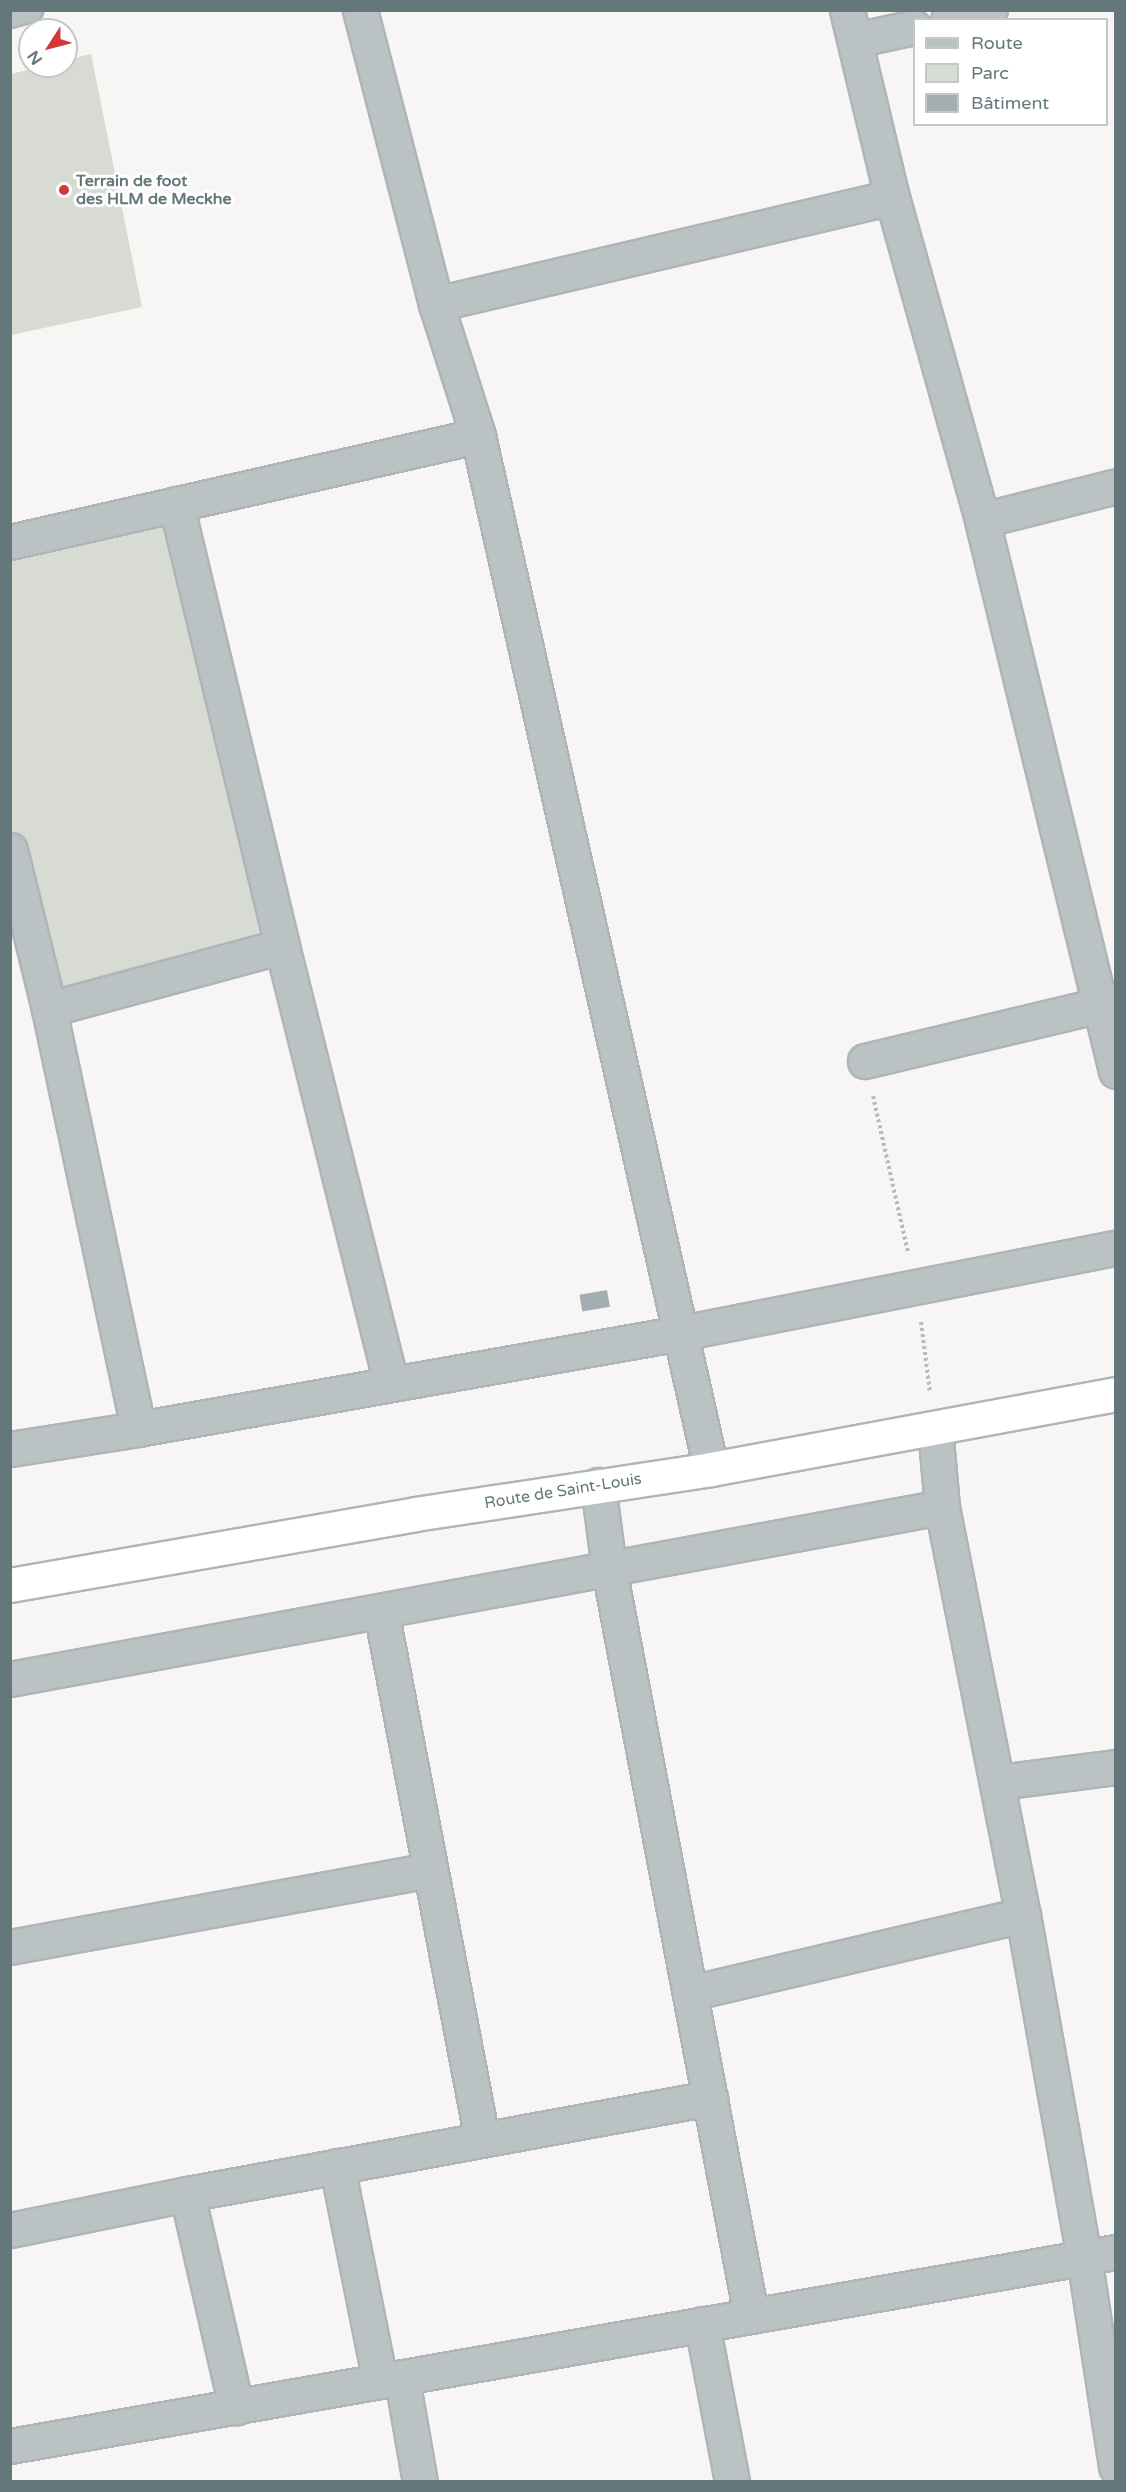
<!DOCTYPE html>
<meta charset="utf-8">
<style>
body{margin:0}
#map{position:relative;width:1126px;height:2492px;overflow:hidden;background:#f7f6f4;font-family:"Varela Round",sans-serif}
div>[style]{position:absolute}
.green>*{inset:0;background:#d8dbd3}
.building>*{inset:0;background:#a3aeb0;transform-origin:0 0}
.path>*{height:4px;margin-top:-2px;transform-origin:0;background:repeating-linear-gradient(90deg,#b6bbbc 0 3px,transparent 0 6px)}
.roads{filter:drop-shadow(2px 0 #afb5b7) drop-shadow(-2px 0 #afb5b7) drop-shadow(0 2px #afb5b7) drop-shadow(0 -2px #afb5b7)}
.lane>*{height:21px;margin:-10.5px;padding:0 10.5px;transform-origin:10.5px;border-radius:10.5px;background:#bbc2c3}
.street>*{height:33px;margin:-16.5px;padding:0 16.5px;transform-origin:16.5px;border-radius:16.5px;background:#bbc2c3}
.highway>*{height:33px;margin:-16.5px;padding:0 16.5px;transform-origin:16.5px;border-radius:16.5px;background:#fff}
.dots>*{width:16px;height:16px;translate:-50% -50%;box-sizing:border-box;border:3px solid #fff;border-radius:50%}
span{translate:-50% -50%;white-space:nowrap;text-align:center;line-height:1.15;-webkit-text-stroke:6px #fff;paint-order:stroke}
.poi-label{font-size:16px;color:#64787c;font-weight:700}
.left{translate:0 -50%;text-align:left}
.street-label{font-size:16px;color:#64787c}
.frame{position:absolute;inset:0;border:12px solid #64787c;pointer-events:none}
.legend{position:absolute;left:913px;top:18px;width:195px;height:108px;box-sizing:border-box;background:#fff;border:2px solid #c1c9cb;margin:0;padding:8px 10px;list-style:none;font-size:18px;color:#64787c}
.legend li{display:flex;align-items:center;gap:12px;height:30px}
.legend b{width:30px;border:2px solid #c1c9cb}
.north{position:absolute;left:18px;top:18px;width:60px;height:60px;box-sizing:border-box;background:#fff;border:2px solid #c1c9cb;border-radius:50%;rotate:234deg;font-size:16px;font-weight:700;line-height:24px;text-align:center;color:#64787c}
.north::after{content:'';display:block;margin:auto;width:21px;height:27px;background:#d33739;clip-path:polygon(50% 0,100% 100%,50% 72%,0 100%)}
</style>
<div id="map">
<div class="green">
<i style="clip-path:polygon(91px 54px,142px 307px,11px 335px,11px 74px,42px 66px,66px 66px,66px 60px)"></i>
<i style="clip-path:polygon(178px 513px,282px 946px,49px 1009px,11px 850px,10px 544px)"></i>
</div>
<div class="building">
<i style="left:607px;top:1290px;width:17px;height:28px;rotate:80deg"></i>
</div>
<div class="path">
<i style="left:873px;top:1096px;width:161px;rotate:77.4deg"></i>
<i style="left:921px;top:1322px;width:71px;rotate:82.7deg"></i>
</div>
<div class="roads">
<div class="lane">
<i style="left:10px;top:16px;width:22px;rotate:-16deg"></i>
</div>
<div class="street">
<i style="left:360px;top:10px;width:304px;rotate:75.5deg"></i>
<i style="left:436px;top:304px;width:139px;rotate:72.3deg"></i>
<i style="left:478px;top:436px;width:1059px;rotate:77.29deg"></i>
<i style="left:847px;top:10px;width:192px;rotate:76.5deg"></i>
<i style="left:892px;top:197px;width:335px;rotate:74.4deg"></i>
<i style="left:982px;top:520px;width:567px;rotate:76.33deg"></i>
<i style="left:948px;top:20px;width:43px;rotate:-13.4deg"></i>
<i style="left:855px;top:40px;width:60px;rotate:-12.4deg"></i>
<i style="left:436px;top:304px;width:468px;rotate:-13.2deg"></i>
<i style="left:176px;top:504px;width:455px;rotate:76.5deg"></i>
<i style="left:282px;top:946px;width:451px;rotate:76deg"></i>
<i style="left:982px;top:520px;width:138px;rotate:-14.2deg"></i>
<i style="left:10px;top:542px;width:480px;rotate:-12.8deg"></i>
<i style="left:10px;top:850px;width:164px;rotate:76.2deg"></i>
<i style="left:49px;top:1009px;width:429px;rotate:78deg"></i>
<i style="left:49px;top:1009px;width:241px;rotate:-15.1deg"></i>
<i style="left:865px;top:1061px;width:258px;rotate:-13.4deg"></i>
<i style="left:935px;top:1428px;width:79px;rotate:84.9deg"></i>
<i style="left:942px;top:1507px;width:416px;rotate:78.8deg"></i>
<i style="left:1023px;top:1915px;width:347px;rotate:79.9deg"></i>
<i style="left:1084px;top:2257px;width:212px;rotate:81.3deg"></i>
<i style="left:10px;top:1449px;width:130px;rotate:-8.9deg"></i>
<i style="left:138px;top:1429px;width:551px;rotate:-10.03deg"></i>
<i style="left:681px;top:1333px;width:443px;rotate:-11.1deg"></i>
<i style="left:598px;top:1485px;width:85px;rotate:82.5deg"></i>
<i style="left:609px;top:1569px;width:759px;rotate:79.22deg"></i>
<i style="left:381px;top:1611px;width:538px;rotate:79.17deg"></i>
<i style="left:10px;top:1679px;width:948px;rotate:-10.46deg"></i>
<i style="left:999px;top:1782px;width:118px;rotate:-7.3deg"></i>
<i style="left:10px;top:1947px;width:427px;rotate:-10.4deg"></i>
<i style="left:690px;top:1993px;width:342px;rotate:-13.2deg"></i>
<i style="left:337px;top:2166px;width:219px;rotate:78.7deg"></i>
<i style="left:187px;top:2194px;width:219px;rotate:77deg"></i>
<i style="left:10px;top:2230px;width:181px;rotate:-11.5deg"></i>
<i style="left:187px;top:2194px;width:532px;rotate:-10.4deg"></i>
<i style="left:702px;top:2324px;width:161px;rotate:79.2deg"></i>
<i style="left:402px;top:2379px;width:105px;rotate:80.1deg"></i>
<i style="left:10px;top:2446px;width:1123px;rotate:-9.95deg"></i>
</div>
<div class="highway">
<i style="left:10px;top:1585px;width:411px;rotate:-9.9deg"></i>
<i style="left:415px;top:1514px;width:299px;rotate:-8.6deg"></i>
<i style="left:711px;top:1469px;width:412px;rotate:-10.5deg"></i>
</div>
</div>
<div class="dots">
<i style="left:64px;top:190px;background:#d33739"></i>
</div>
<div class="poi-label">
<span class="left" style="left:76px;top:190px">Terrain de foot<br>des HLM de Meckhe</span>
</div>
<div class="street-label">
<span style="left:563px;top:1491px;rotate:-9deg">Route de Saint-Louis</span>
</div>
<div class="frame"></div>
<ul class="legend">
<li><b style="height:8px;background:#bbc2c3"></b>Route</li>
<li><b style="height:16px;background:#d8dbd3"></b>Parc</li>
<li><b style="height:16px;background:#a3aeb0"></b>Bâtiment</li>
</ul>
<div class="north">N</div>
</div>
